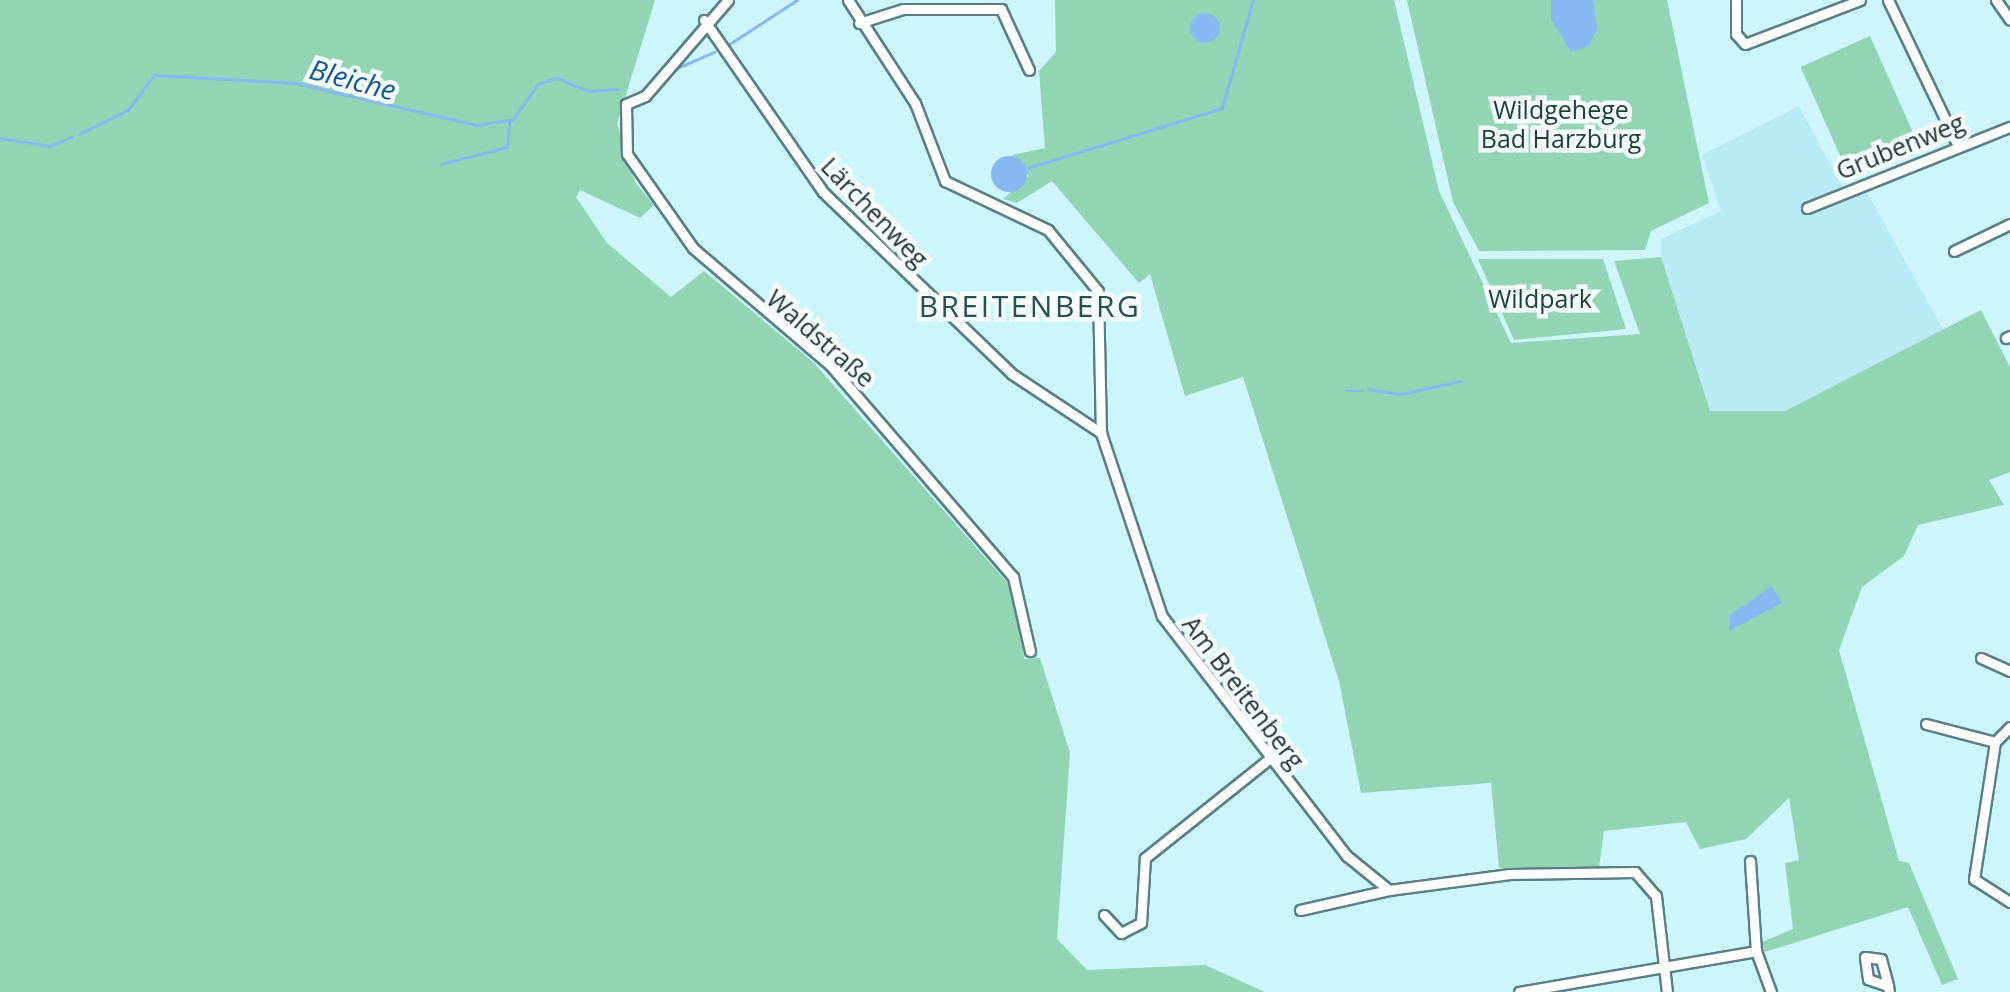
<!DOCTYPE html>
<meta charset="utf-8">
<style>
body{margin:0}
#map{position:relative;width:2010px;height:992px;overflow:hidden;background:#ccf6fc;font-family:"Open Sans",sans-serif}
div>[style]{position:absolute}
.built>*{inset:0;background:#b8ebf3}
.green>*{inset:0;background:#93d4b4;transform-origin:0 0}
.water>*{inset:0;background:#87b8f2}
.round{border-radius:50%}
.stream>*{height:2.5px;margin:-1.25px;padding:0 1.25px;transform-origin:1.25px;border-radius:1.25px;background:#87b8f2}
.roads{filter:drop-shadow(2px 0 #5a8086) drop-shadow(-2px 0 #5a8086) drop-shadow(0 2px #5a8086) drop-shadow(0 -2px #5a8086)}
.street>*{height:9px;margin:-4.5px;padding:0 4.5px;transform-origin:4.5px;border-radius:4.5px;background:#fff}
span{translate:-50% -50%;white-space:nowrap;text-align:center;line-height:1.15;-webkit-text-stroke:9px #f4fcfd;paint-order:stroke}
.park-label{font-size:25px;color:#1e4232}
.street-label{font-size:25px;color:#253538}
.water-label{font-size:28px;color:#13569b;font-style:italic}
.quarter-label{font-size:30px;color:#294e54;letter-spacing:2.5px}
</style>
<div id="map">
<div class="built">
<i style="clip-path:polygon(1799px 106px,1846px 194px,1865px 189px,1944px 331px,1785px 411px,1710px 411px,1661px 275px,1661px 239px,1721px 211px,1702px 155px)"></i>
</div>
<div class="green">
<i style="clip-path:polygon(0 0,655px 0,617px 124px,635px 182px,654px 205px,640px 218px,580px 190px,576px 197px,607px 243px,671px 297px,704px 271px,813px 362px,1019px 596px,1024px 659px,1040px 658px,1070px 753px,1057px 939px,1087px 970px,1205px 965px,1265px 992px,0 992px)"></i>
<i style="clip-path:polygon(1055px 0,1394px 0,1439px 191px,1511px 343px,1640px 334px,1614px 261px,1661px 257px,1710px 411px,1785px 411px,1981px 310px,2010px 367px,2010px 472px,1989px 480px,2004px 505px,1918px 525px,1904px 556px,1862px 587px,1839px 650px,1899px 861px,1909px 863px,1958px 979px,1942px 985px,1908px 907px,1765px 952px,1762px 942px,1793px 929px,1785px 863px,1799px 860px,1789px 798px,1746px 839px,1700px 849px,1686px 822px,1604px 831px,1599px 867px,1499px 868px,1491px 783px,1361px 793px,1339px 681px,1243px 377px,1185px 396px,1150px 274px,1139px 283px,1052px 181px,1017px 203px,1003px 199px,1029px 176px,1012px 155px,1045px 148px,1039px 71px,1056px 52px)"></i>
<i style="clip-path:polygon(1407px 0,1667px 0,1709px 203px,1651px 231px,1645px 250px,1479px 251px,1453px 202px)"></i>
<i style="left:1870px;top:36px;width:119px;height:76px;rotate:66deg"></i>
<i style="clip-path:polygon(1478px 259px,1603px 259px,1626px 329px,1514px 340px)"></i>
</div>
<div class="water">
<i style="clip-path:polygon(1551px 0,1593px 0,1597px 28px,1589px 46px,1571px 52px,1551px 19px)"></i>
<i class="round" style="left:1190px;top:13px;width:30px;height:30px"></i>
<i class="round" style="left:991px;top:156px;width:36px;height:36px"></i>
<i style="clip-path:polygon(1772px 586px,1782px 603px,1729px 631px,1730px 615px)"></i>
</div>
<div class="stream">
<i style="left:728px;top:45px;width:82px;rotate:-33.1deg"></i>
<i style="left:673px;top:70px;width:45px;rotate:-23.7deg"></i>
<i style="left:79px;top:134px;width:55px;rotate:-26.1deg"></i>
<i style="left:128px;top:110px;width:44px;rotate:-53.4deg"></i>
<i style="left:154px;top:75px;width:141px;rotate:3.2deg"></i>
<i style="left:295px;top:83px;width:187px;rotate:13deg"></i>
<i style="left:477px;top:125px;width:36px;rotate:-9deg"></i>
<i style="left:513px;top:119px;width:43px;rotate:-54.5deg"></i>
<i style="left:538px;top:84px;width:20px;rotate:-18deg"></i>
<i style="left:557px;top:78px;width:35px;rotate:22deg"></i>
<i style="left:589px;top:91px;width:28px;rotate:-4deg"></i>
<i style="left:0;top:138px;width:51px;rotate:9.1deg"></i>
<i style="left:50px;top:146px;width:23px;rotate:-23deg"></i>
<i style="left:441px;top:164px;width:68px;rotate:-14.4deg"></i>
<i style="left:507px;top:147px;width:24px;rotate:-85deg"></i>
<i style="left:1024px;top:169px;width:207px;rotate:-17.1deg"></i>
<i style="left:1222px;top:108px;width:112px;rotate:-74deg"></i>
<i style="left:1368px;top:389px;width:33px;rotate:9deg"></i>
<i style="left:1401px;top:394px;width:61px;rotate:-12.2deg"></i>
<i style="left:1346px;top:391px;width:17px"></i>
</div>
<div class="roads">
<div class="street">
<i style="left:728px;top:0;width:127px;rotate:130.8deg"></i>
<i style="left:645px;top:96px;width:21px;rotate:157deg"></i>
<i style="left:626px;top:104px;width:50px;rotate:88.9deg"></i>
<i style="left:627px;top:154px;width:115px;rotate:54.9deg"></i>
<i style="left:693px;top:248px;width:180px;rotate:40.5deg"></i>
<i style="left:830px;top:365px;width:280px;rotate:49.2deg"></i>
<i style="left:1013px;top:577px;width:76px;rotate:77.1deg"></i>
<i style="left:848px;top:0;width:123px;rotate:57deg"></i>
<i style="left:915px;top:103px;width:84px;rotate:69deg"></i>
<i style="left:945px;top:181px;width:114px;rotate:25.4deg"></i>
<i style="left:1048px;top:230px;width:79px;rotate:50.7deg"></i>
<i style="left:1098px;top:291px;width:142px;rotate:88.8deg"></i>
<i style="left:1101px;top:433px;width:193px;rotate:71.6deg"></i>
<i style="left:1162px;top:616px;width:303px;rotate:52.4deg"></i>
<i style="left:1347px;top:856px;width:54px;rotate:39deg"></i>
<i style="left:1389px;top:890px;width:122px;rotate:-7.5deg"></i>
<i style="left:1510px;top:874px;width:125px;rotate:-0.9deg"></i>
<i style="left:1635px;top:872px;width:32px;rotate:49deg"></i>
<i style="left:1656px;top:896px;width:97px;rotate:83.5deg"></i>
<i style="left:1736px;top:0;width:34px;rotate:90deg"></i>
<i style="left:1736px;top:34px;width:13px;rotate:48deg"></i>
<i style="left:1745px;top:44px;width:123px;rotate:-20.9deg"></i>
<i style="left:1888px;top:0;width:157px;rotate:64.4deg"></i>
<i style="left:1996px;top:0;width:24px;rotate:55deg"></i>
<i style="left:704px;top:20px;width:209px;rotate:55.3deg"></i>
<i style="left:823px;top:192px;width:262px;rotate:43.9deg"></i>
<i style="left:1012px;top:374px;width:107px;rotate:33.5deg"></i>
<i style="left:859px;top:23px;width:46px;rotate:-17.7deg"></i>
<i style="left:903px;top:9px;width:98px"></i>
<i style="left:1001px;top:9px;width:67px;rotate:65.3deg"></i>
<i style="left:1807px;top:208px;width:219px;rotate:-21.8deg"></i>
<i style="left:1954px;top:251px;width:62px;rotate:-25.7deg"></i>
<i style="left:2006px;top:338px;width:4px;rotate:-27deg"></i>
<i style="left:1981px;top:658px;width:32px;rotate:24deg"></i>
<i style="left:1926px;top:724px;width:71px;rotate:14.6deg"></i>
<i style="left:2010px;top:727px;width:21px;rotate:135deg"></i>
<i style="left:1995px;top:742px;width:139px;rotate:98.7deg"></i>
<i style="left:1974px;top:879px;width:43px;rotate:32.6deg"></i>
<i style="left:1750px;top:861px;width:90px;rotate:86.2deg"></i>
<i style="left:1300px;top:910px;width:91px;rotate:-12.7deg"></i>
<i style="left:1104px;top:915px;width:25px;rotate:47deg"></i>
<i style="left:1121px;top:933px;width:22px;rotate:-27deg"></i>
<i style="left:1141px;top:923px;width:65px;rotate:-86.5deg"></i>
<i style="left:1145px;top:858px;width:159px;rotate:-38.6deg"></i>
<i style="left:1888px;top:986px;width:21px;rotate:-161deg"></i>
<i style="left:1868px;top:979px;width:22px;rotate:-98deg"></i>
<i style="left:1865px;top:957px;width:16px;rotate:7deg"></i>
<i style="left:1881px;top:959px;width:28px;rotate:75deg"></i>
<i style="left:1888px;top:986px;width:6px;rotate:81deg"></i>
<i style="left:1519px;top:992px;width:241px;rotate:-9.8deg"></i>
<i style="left:1756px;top:951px;width:44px;rotate:69.9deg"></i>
</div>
</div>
<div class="park-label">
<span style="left:1561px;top:124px">Wildgehege<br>Bad Harzburg</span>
<span style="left:1540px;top:298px">Wildpark</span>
</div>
<div class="street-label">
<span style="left:1900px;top:146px;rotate:-22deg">Grubenweg</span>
<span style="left:875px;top:212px;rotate:46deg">Lärchenweg</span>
<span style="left:821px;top:338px;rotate:41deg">Waldstraße</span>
<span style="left:1244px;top:692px;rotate:53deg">Am Breitenberg</span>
</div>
<div class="water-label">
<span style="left:353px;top:79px;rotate:15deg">Bleiche</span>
</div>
<div class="quarter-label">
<span style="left:1030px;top:306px">BREITENBERG</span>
</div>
</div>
